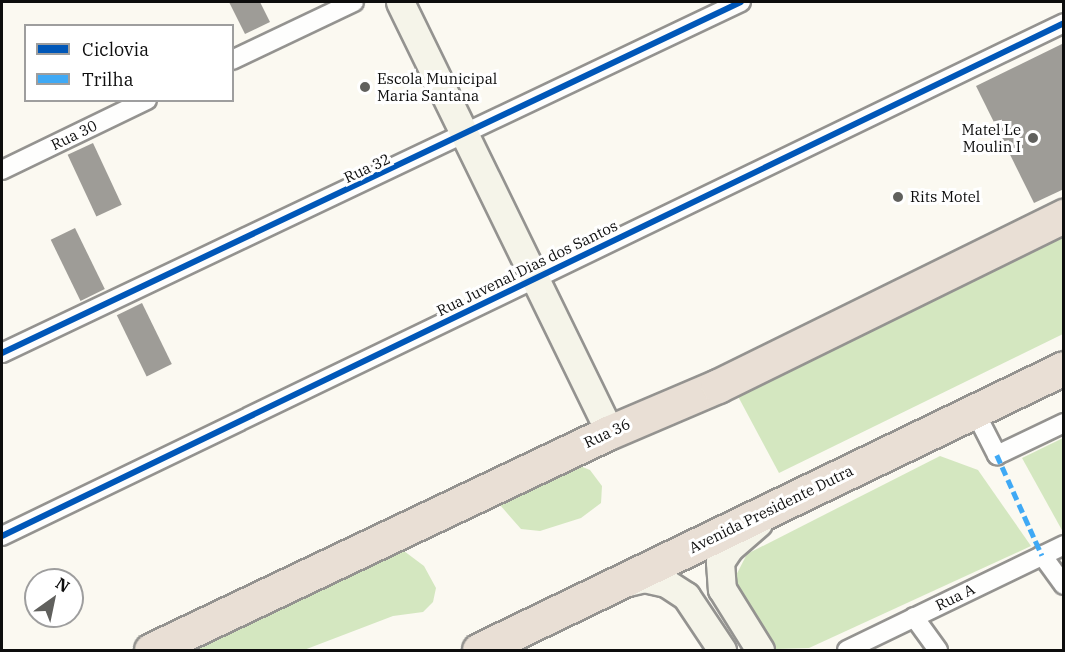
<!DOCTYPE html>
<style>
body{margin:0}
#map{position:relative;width:1065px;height:652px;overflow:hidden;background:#fbf9f1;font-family:"IBM Plex Serif",serif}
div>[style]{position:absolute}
.forest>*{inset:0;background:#d4e7c0}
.building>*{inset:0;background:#9e9c97;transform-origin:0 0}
.roads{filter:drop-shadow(2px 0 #949390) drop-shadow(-2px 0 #949390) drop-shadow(0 2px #949390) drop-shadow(0 -2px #949390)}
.street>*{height:18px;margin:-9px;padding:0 9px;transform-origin:9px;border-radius:9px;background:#fefefd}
.secondary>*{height:27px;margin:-13.5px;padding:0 13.5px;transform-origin:13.5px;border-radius:13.5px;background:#f5f4e9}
.highway>*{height:33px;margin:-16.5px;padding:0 16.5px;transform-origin:16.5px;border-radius:16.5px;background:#e9dfd5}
.quiet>*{height:4.5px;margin-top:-2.25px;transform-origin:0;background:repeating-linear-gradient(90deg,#3fa9f5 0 9px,transparent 0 13.5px)}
.cycleway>*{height:6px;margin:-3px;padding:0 3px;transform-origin:3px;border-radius:3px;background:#0057b8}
.dots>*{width:16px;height:16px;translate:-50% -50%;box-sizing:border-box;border:3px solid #fff;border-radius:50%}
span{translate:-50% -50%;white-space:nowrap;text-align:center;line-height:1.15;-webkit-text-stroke:6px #fff;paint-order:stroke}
.poi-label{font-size:15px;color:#0d0d0d}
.left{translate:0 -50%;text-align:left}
.right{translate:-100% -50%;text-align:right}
.street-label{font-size:15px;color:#0d0d0d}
.frame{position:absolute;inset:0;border:3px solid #0d0d0d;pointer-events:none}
.legend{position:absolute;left:24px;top:24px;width:210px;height:78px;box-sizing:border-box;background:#fff;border:2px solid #9e9e9e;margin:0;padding:8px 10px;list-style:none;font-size:18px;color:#0d0d0d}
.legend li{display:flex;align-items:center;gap:12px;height:30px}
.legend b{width:30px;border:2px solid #9e9e9e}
.north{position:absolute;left:24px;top:568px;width:60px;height:60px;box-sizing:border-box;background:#fff;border:2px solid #9e9e9e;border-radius:50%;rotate:33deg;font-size:16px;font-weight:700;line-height:24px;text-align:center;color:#0d0d0d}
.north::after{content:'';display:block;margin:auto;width:21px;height:27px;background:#60605d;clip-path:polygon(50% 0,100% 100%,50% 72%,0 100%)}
</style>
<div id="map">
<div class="forest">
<i style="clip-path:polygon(1063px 224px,1063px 334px,779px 473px,733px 387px)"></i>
<i style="clip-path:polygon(1063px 438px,1063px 532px,1022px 458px)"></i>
<i style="clip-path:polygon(940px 456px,978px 470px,1031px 546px,809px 648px,776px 649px,729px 589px,747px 554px)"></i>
<i style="clip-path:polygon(558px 457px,590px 470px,602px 486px,601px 503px,581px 518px,540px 531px,521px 529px,500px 505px,506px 487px)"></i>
<i style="clip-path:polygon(404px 551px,424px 566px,436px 588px,433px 602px,423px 612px,393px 616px,304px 650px,162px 650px,314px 576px)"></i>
</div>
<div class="building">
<i style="clip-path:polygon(229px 2px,260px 2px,270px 22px,245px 34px)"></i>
<i style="clip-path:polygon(1064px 43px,1064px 189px,1034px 203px,976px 86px)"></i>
<i style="left:93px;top:143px;width:68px;height:28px;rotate:65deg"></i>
<i style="left:75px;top:228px;width:68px;height:27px;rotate:64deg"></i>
<i style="left:142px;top:303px;width:68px;height:28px;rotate:64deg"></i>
</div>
<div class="roads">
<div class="street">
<i style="left:232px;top:60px;width:135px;rotate:-25.4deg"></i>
<i style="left:2px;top:170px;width:161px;rotate:-25.8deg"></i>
<i style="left:2px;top:353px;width:818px;rotate:-25.41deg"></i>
<i style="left:974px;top:410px;width:51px;rotate:62.9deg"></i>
<i style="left:997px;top:455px;width:74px;rotate:-25.5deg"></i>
<i style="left:2px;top:536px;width:1179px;rotate:-25.78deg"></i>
<i style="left:1042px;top:555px;width:37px;rotate:54deg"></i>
<i style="left:914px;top:617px;width:41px;rotate:54deg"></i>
<i style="left:847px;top:650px;width:241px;rotate:-25.8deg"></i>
</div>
<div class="secondary">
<i style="left:400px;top:2px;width:479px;rotate:64deg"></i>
<i style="left:758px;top:523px;width:37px;rotate:139deg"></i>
<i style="left:730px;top:547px;width:18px;rotate:124deg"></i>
<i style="left:720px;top:562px;width:27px;rotate:86deg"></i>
<i style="left:722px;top:589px;width:72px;rotate:58.1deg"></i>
<i style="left:623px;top:583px;width:22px;rotate:-13deg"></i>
<i style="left:644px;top:578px;width:23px;rotate:13deg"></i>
<i style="left:666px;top:583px;width:24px;rotate:33deg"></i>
<i style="left:686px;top:596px;width:65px;rotate:56.3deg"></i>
</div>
<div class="highway">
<i style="left:151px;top:650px;width:508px;rotate:-25.41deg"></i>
<i style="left:610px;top:432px;width:117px;rotate:-23.1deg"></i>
<i style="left:718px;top:386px;width:386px;rotate:-26.2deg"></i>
<i style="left:479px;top:650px;width:649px;rotate:-25.74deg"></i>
</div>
</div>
<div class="quiet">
<i style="left:997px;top:455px;width:110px;rotate:65.8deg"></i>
</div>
<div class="cycleway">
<i style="left:2px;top:353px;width:818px;rotate:-25.41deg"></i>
<i style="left:2px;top:536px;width:1179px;rotate:-25.78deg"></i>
</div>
<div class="dots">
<i style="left:365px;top:87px;background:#60605d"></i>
<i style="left:1033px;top:138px;background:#60605d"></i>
<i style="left:898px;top:197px;background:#60605d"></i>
</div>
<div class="poi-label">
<span class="left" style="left:377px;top:87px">Escola Municipal<br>Maria Santana</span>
<span class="right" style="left:1021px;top:138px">Matel Le<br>Moulin I</span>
<span class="left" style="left:910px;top:197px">Rits Motel</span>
</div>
<div class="street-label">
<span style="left:74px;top:135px;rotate:-26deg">Rua 30</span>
<span style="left:367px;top:168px;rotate:-25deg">Rua 32</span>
<span style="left:527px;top:268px;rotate:-26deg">Rua Juvenal Dias dos Santos</span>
<span style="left:607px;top:433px;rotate:-25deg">Rua 36</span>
<span style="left:771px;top:509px;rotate:-26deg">Avenida Presidente Dutra</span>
<span style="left:955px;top:597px;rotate:-26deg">Rua A</span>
</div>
<div class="frame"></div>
<ul class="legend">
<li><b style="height:8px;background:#0057b8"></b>Ciclovia</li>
<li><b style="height:8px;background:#3fa9f5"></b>Trilha</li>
</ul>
<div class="north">N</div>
</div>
